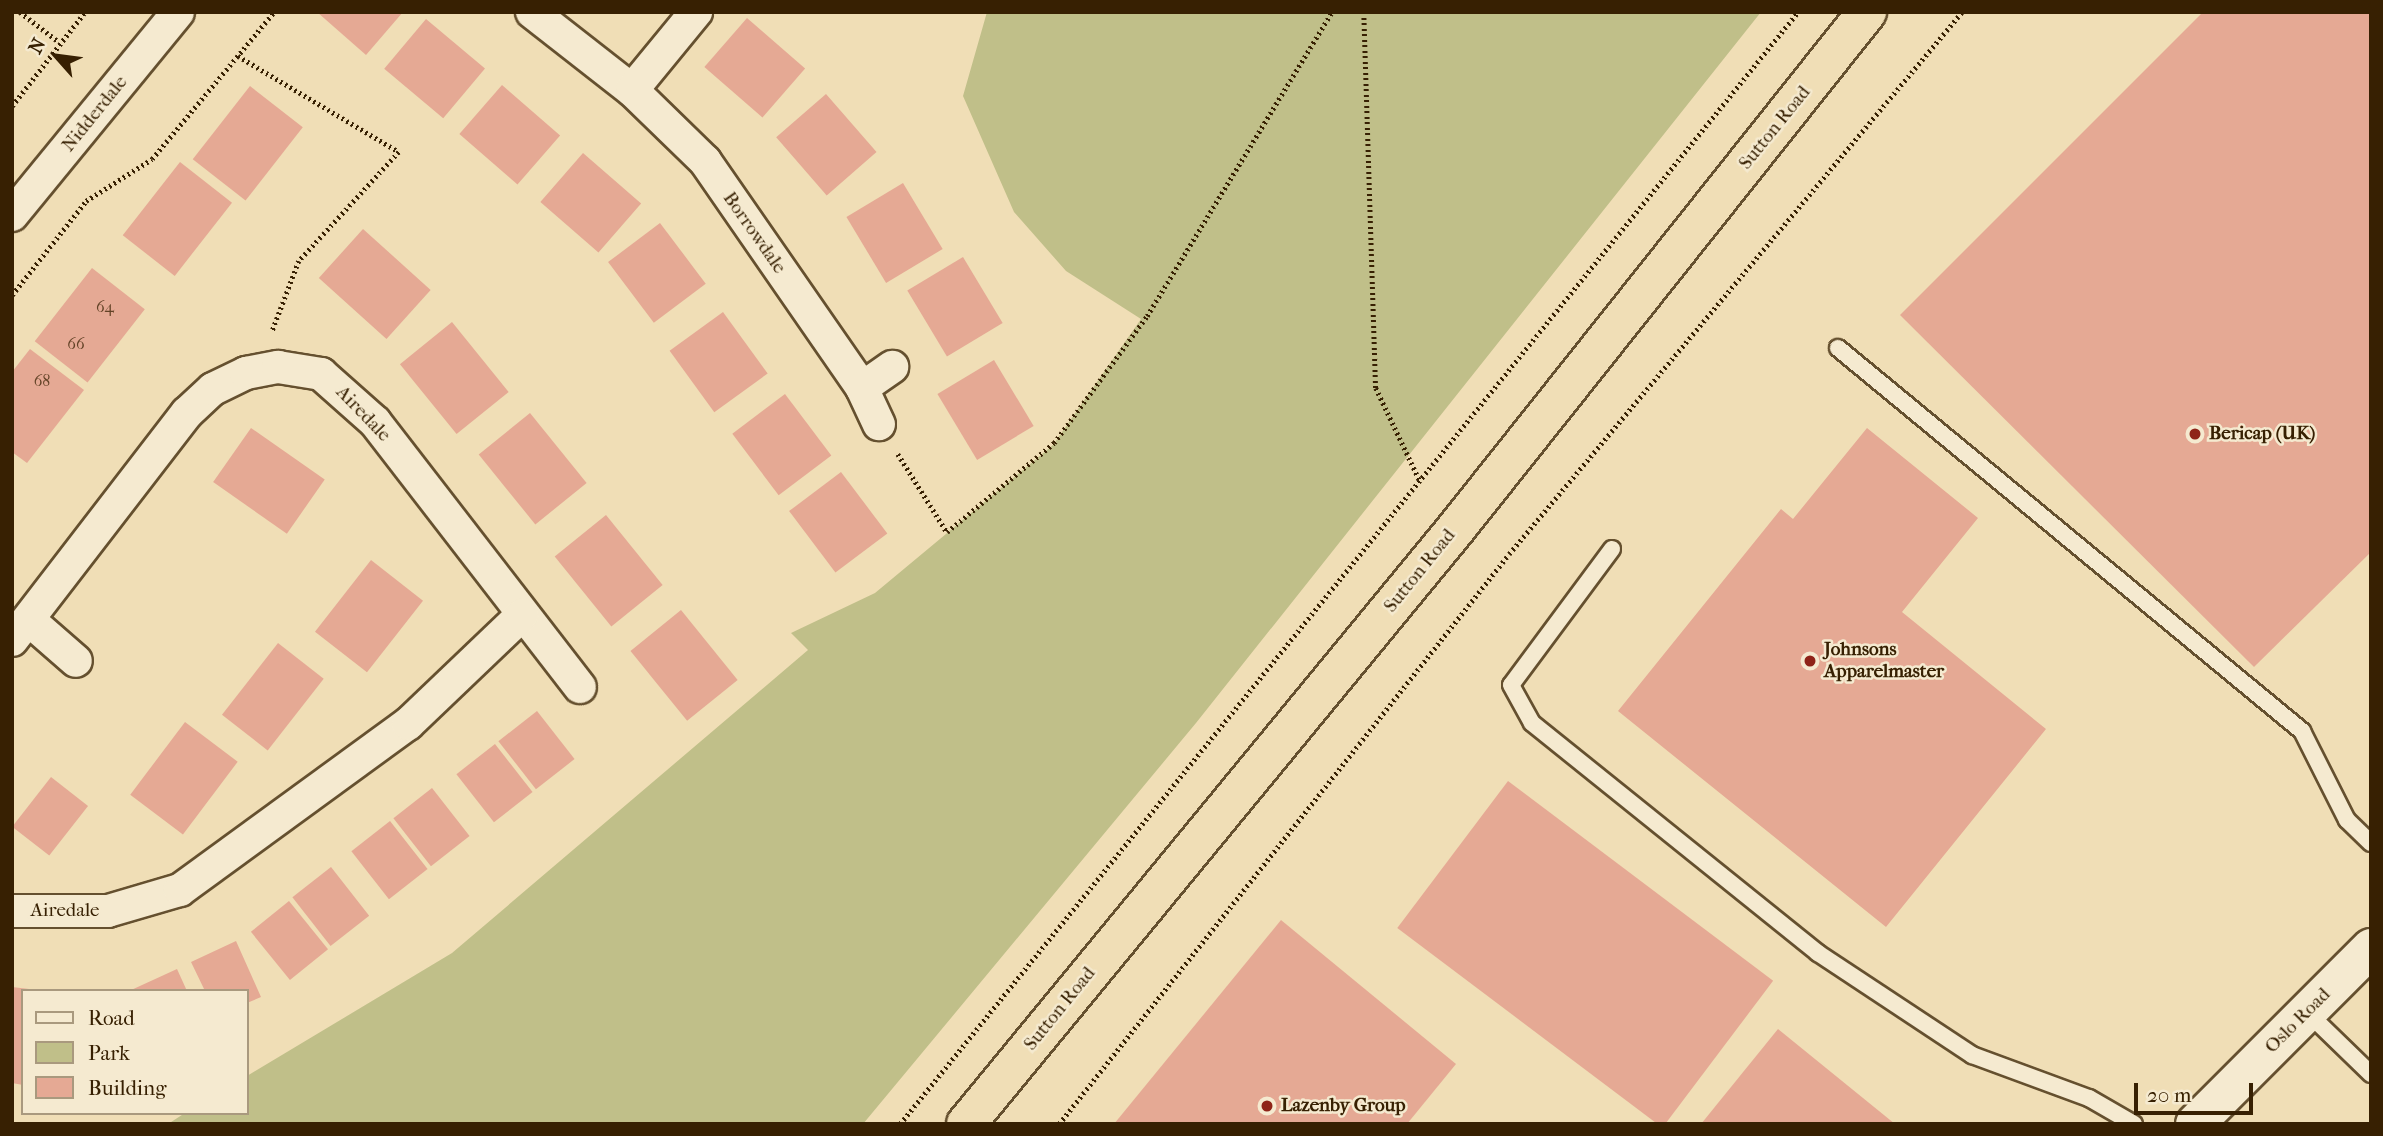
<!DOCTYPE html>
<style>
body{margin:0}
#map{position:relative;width:2383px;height:1136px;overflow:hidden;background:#f0deb6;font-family:"IM FELL French Canon",serif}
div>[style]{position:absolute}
.green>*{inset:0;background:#c0bf89}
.building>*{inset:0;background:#e5a994;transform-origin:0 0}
.path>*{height:4.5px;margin-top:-2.25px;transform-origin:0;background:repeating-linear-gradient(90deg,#372002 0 2px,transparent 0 5.5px)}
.roads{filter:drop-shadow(2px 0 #65502f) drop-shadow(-2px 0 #65502f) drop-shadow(0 2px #65502f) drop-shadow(0 -2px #65502f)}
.lane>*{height:16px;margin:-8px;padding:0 8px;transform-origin:8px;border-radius:8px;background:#f5ead0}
.street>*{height:32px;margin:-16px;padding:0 16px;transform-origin:16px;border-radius:16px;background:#f5ead0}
.secondary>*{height:38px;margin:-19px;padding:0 19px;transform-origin:19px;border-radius:19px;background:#f5ead0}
.highway>*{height:38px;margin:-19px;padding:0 19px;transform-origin:19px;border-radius:19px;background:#f0deb6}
.dots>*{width:19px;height:19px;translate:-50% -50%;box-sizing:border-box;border:4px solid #f5ead0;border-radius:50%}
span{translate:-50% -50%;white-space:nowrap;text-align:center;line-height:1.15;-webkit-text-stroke:5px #f5ead0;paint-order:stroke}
.number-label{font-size:16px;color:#624226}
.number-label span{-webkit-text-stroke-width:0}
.street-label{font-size:19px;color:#372002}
.poi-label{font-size:19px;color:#372002;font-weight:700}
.left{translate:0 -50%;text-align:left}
.frame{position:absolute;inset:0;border:14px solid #372002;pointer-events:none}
.legend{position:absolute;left:21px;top:989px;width:228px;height:126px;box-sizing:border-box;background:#f5ead0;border:2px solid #a9997e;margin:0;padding:9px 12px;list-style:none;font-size:21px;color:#372002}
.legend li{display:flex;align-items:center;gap:14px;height:35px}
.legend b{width:35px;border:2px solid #a9997e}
.north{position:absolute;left:21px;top:21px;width:70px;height:70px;-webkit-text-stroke:5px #f5ead0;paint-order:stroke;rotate:298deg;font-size:19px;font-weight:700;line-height:28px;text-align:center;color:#372002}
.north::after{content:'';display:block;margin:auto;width:24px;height:32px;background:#372002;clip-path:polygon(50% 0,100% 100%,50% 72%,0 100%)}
.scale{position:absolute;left:2134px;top:1083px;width:119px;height:32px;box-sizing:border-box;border:4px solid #372002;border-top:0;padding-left:9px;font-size:21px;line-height:24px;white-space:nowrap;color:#372002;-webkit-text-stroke:5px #f5ead0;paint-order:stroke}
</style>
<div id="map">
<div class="green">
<i style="clip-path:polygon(987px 12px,1761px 12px,1196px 723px,863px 1124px,168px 1124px,185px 1113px,247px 1113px,247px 1076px,452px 953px,808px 650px,791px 633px,875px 593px,1053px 445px,1141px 319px,1066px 271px,1014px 212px,963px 96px)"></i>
</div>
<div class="building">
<i style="clip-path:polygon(317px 12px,403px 12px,366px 55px)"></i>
<i style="clip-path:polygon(2203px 12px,2371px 12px,2371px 552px,2254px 667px,1900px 315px)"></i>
<i style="left:747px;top:18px;width:77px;height:65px;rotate:41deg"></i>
<i style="left:426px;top:19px;width:77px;height:65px;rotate:40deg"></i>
<i style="left:502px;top:85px;width:77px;height:65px;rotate:41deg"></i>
<i style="left:250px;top:86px;width:67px;height:93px;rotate:38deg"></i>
<i style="left:826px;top:94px;width:77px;height:66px;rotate:49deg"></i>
<i style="left:583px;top:153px;width:77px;height:65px;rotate:41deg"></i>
<i style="left:180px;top:162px;width:66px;height:93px;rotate:38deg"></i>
<i style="left:903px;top:183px;width:77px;height:66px;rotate:59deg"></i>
<i style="left:660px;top:223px;width:76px;height:65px;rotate:53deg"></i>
<i style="left:363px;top:229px;width:91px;height:66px;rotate:42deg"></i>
<i style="left:963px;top:257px;width:77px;height:65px;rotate:59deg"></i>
<i style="left:92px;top:268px;width:67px;height:93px;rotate:38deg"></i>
<i style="left:723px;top:312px;width:76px;height:66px;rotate:54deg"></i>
<i style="left:452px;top:322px;width:90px;height:67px;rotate:51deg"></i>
<i style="clip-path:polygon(30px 349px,84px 390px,27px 463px,12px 452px,12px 372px)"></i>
<i style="left:994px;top:360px;width:77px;height:66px;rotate:59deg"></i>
<i style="left:785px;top:394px;width:77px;height:66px;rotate:53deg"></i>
<i style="left:530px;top:413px;width:90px;height:66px;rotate:51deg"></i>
<i style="left:251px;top:428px;width:90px;height:66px;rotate:35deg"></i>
<i style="clip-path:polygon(1867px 428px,1978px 518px,1902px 612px,2046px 729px,1886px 927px,1618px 711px,1781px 509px,1793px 519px)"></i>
<i style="left:841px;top:472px;width:77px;height:65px;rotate:53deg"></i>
<i style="left:606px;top:515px;width:90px;height:66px;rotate:51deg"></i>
<i style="left:371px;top:560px;width:66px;height:91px;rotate:38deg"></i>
<i style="left:681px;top:610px;width:90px;height:65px;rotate:51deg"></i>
<i style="left:278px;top:643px;width:58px;height:91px;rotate:38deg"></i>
<i style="left:537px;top:711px;width:61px;height:49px;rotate:52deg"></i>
<i style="left:185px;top:722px;width:66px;height:91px;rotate:37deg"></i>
<i style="left:495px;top:744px;width:61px;height:49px;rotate:52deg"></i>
<i style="left:51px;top:777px;width:47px;height:63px;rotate:38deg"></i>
<i style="left:1508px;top:781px;width:332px;height:184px;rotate:37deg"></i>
<i style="left:432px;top:788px;width:61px;height:49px;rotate:52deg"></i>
<i style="left:390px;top:821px;width:61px;height:49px;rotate:52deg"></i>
<i style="left:331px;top:867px;width:62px;height:49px;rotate:52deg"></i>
<i style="left:289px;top:901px;width:62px;height:49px;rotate:51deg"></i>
<i style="clip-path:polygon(1281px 920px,1456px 1064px,1407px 1124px,1114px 1124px)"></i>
<i style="clip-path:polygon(236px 941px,261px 997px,247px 1003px,247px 991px,205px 991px,191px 962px)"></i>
<i style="clip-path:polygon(177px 969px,187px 991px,129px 991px)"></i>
<i style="clip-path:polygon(12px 987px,29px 989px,23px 991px,23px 1085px,12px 1083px)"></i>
<i style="clip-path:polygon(1778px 1029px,1895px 1124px,1701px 1124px)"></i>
</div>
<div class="path">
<i style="left:20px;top:12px;width:49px;rotate:37.6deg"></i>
<i style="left:1364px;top:12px;width:376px;rotate:88.2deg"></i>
<i style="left:1376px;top:388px;width:103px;rotate:64.7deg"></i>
<i style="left:238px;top:56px;width:187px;rotate:30.8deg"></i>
<i style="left:399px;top:152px;width:148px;rotate:132.5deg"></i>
<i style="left:299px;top:261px;width:76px;rotate:110.8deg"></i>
<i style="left:12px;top:106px;width:119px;rotate:-52.2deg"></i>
<i style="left:12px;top:295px;width:120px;rotate:-51.8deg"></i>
<i style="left:86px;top:201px;width:78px;rotate:-32.5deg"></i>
<i style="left:152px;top:159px;width:191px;rotate:-50.3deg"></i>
<i style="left:898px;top:454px;width:92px;rotate:57.9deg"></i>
<i style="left:947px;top:532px;width:139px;rotate:-39.8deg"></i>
<i style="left:1054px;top:443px;width:157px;rotate:-53.8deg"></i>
<i style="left:1147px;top:316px;width:356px;rotate:-58.7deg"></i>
<i style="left:900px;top:1124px;width:1429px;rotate:-51.08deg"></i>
<i style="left:1059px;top:1124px;width:726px;rotate:-51.71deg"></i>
<i style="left:1509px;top:554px;width:706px;rotate:-50.11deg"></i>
</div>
<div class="roads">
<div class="lane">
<i style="left:1838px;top:348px;width:602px;rotate:39.54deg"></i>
<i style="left:2302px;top:731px;width:100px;rotate:63.2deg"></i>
<i style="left:2347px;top:820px;width:33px;rotate:44deg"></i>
<i style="left:1612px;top:549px;width:169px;rotate:126.6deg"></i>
<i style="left:1511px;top:685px;width:43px;rotate:61.1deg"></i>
<i style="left:1532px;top:723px;width:367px;rotate:38.8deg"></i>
<i style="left:1818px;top:953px;width:185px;rotate:33.5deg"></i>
<i style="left:1972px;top:1055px;width:125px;rotate:20.2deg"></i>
<i style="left:2089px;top:1098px;width:52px;rotate:30deg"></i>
<i style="left:2307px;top:1012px;width:89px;rotate:44.1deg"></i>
</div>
<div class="street">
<i style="left:532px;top:12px;width:127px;rotate:38deg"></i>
<i style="left:632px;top:90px;width:102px;rotate:44.2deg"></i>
<i style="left:705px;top:161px;width:276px;rotate:55.3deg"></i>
<i style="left:862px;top:388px;width:40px;rotate:65deg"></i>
<i style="left:632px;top:90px;width:101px;rotate:-50.6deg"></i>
<i style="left:12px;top:215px;width:262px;rotate:-50.7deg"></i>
<i style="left:862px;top:388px;width:37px;rotate:-35deg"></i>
<i style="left:29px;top:620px;width:62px;rotate:41.1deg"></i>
<i style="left:12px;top:640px;width:287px;rotate:-52.4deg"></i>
<i style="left:187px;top:413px;width:35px;rotate:-43deg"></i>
<i style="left:213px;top:389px;width:37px;rotate:-26deg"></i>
<i style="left:246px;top:373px;width:33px;rotate:-11deg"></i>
<i style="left:278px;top:367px;width:44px;rotate:9.2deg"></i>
<i style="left:321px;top:374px;width:72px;rotate:41.6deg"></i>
<i style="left:375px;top:422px;width:335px;rotate:52.3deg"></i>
<i style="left:12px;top:911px;width:96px"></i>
<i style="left:108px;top:911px;width:75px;rotate:-16.3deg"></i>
<i style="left:180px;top:890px;width:282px;rotate:-36.1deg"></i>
<i style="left:408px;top:724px;width:158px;rotate:-43.7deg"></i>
</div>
<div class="secondary">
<i style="left:2195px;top:1124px;width:249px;rotate:-45deg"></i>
</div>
<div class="highway">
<i style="left:966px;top:1124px;width:774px;rotate:-50.55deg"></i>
<i style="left:1458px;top:526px;width:657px;rotate:-51.49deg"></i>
</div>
</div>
<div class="dots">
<i style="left:2195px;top:434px;background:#8f2418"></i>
<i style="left:1810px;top:661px;background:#8f2418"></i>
<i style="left:1267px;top:1106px;background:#8f2418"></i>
</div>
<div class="number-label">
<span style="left:105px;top:307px">64</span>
<span style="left:76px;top:344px">66</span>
<span style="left:42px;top:381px">68</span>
</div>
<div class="street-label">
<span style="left:95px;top:114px;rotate:-51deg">Nidderdale</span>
<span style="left:1775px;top:128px;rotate:-51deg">Sutton Road</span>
<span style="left:754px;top:233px;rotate:55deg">Borrowdale</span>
<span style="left:363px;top:414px;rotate:46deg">Airedale</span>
<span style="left:1420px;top:571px;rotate:-51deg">Sutton Road</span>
<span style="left:65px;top:911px">Airedale</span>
<span style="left:1060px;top:1009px;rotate:-51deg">Sutton Road</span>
<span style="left:2298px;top:1021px;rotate:-45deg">Oslo Road</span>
</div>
<div class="poi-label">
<span class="left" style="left:2209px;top:434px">Bericap (UK)</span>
<span class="left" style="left:1824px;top:661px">Johnsons<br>Apparelmaster</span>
<span class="left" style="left:1281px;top:1106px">Lazenby Group</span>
</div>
<div class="frame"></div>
<ul class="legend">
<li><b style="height:9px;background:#f5ead0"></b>Road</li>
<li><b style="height:19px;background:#c0bf89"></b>Park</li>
<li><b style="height:19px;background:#e5a994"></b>Building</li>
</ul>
<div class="north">N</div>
<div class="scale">20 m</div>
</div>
